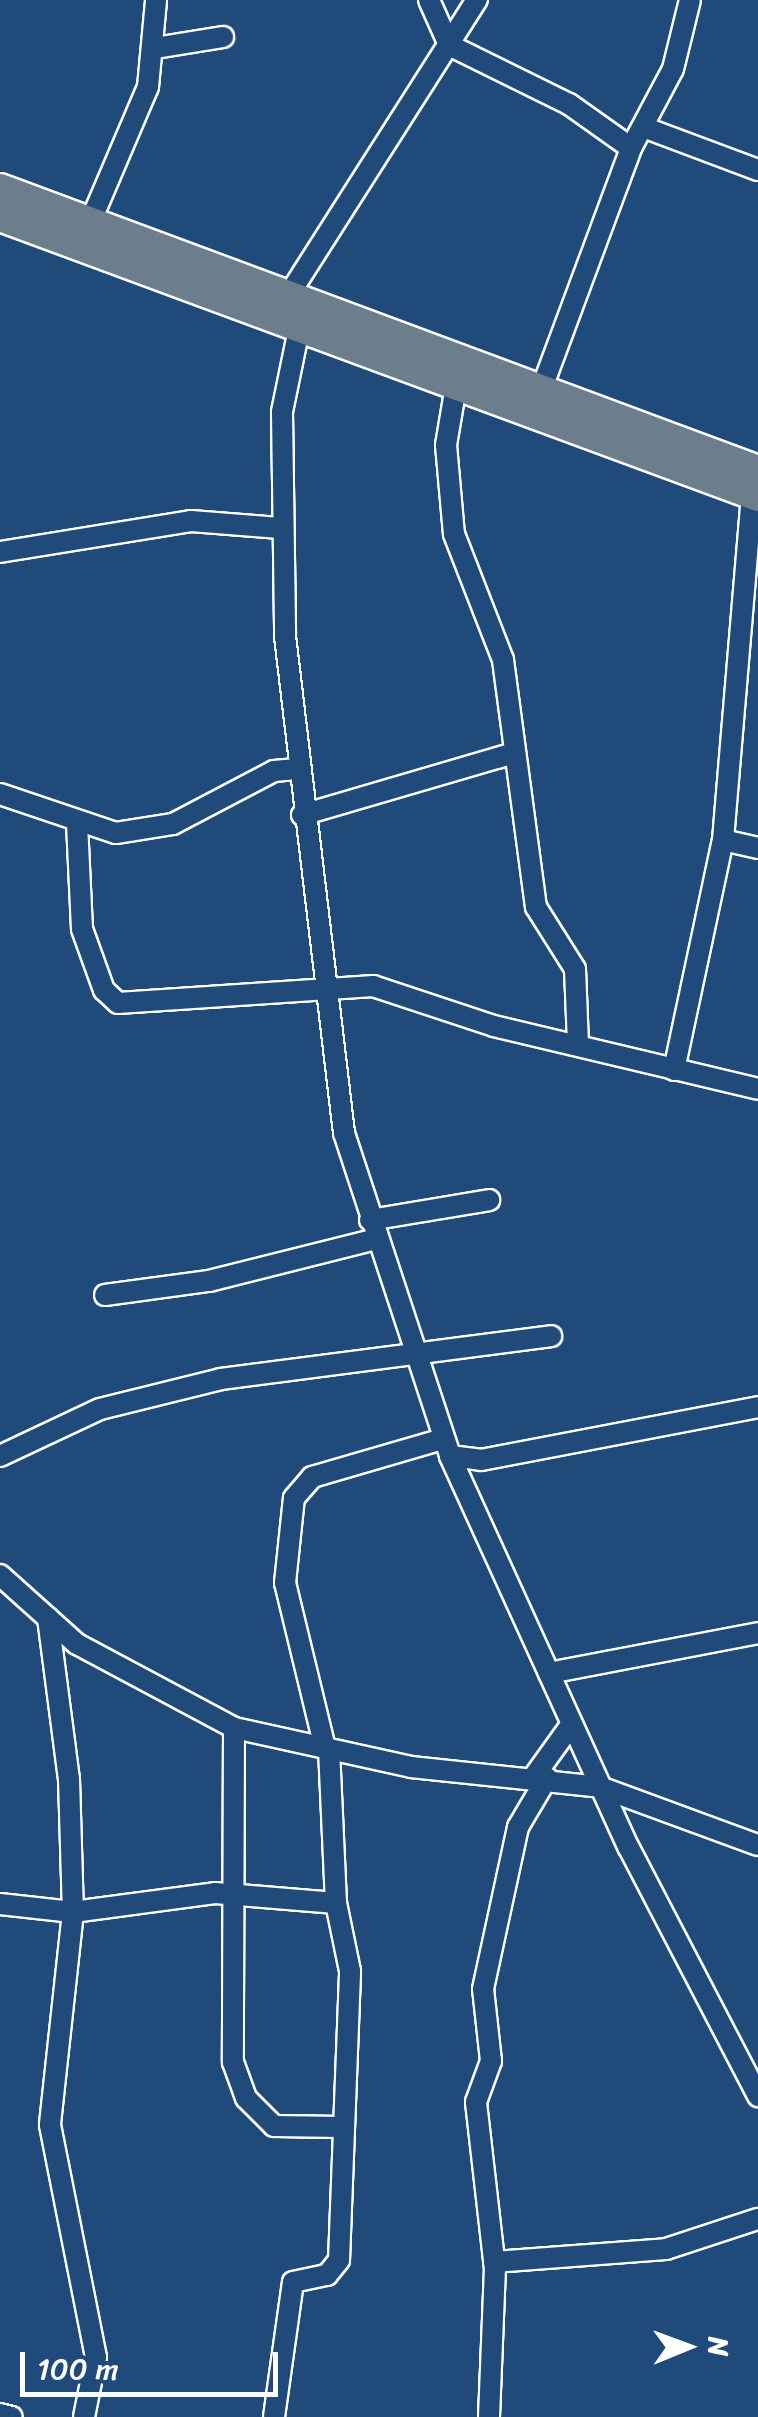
<!DOCTYPE html>
<style>
body{margin:0}
#map{position:relative;width:758px;height:2417px;overflow:hidden;background:#1f4a7a;font-family:Sriracha,sans-serif}
div>[style]{position:absolute}
.roads{filter:drop-shadow(2px 0 #fff) drop-shadow(-2px 0 #fff) drop-shadow(0 2px #fff) drop-shadow(0 -2px #fff)}
.minor>*{height:20px;margin:-10px;padding:0 10px;transform-origin:10px;border-radius:10px;background:#1f4a7a}
.highway>*{height:30px;margin:-15px;padding:0 15px;transform-origin:15px;border-radius:15px;background:#6c7d8b}
span{translate:-50% -50%;white-space:nowrap;text-align:center;line-height:1.15;-webkit-text-stroke:8px #1f4a7a;paint-order:stroke}
.north{position:absolute;left:638px;top:2297px;width:100px;height:100px;-webkit-text-stroke:8px #1f4a7a;paint-order:stroke;rotate:89deg;font-size:28px;font-weight:700;line-height:40px;text-align:center;color:#fff}
.north::after{content:'';display:block;margin:auto;width:35px;height:45px;background:#fff;clip-path:polygon(50% 0,100% 100%,50% 72%,0 100%)}
.scale{position:absolute;left:20px;top:2352px;width:258px;height:45px;box-sizing:border-box;border:5px solid #fff;border-top:0;padding-left:12px;font-size:30px;line-height:35px;white-space:nowrap;color:#fff;-webkit-text-stroke:8px #1f4a7a;paint-order:stroke}
</style>
<div id="map">
<div class="roads">
<div class="minor">
<i style="left:429px;top:0;width:49px;rotate:66deg"></i>
<i style="left:449px;top:45px;width:134px;rotate:26.2deg"></i>
<i style="left:569px;top:104px;width:76px;rotate:35.4deg"></i>
<i style="left:631px;top:148px;width:89px;rotate:-62deg"></i>
<i style="left:673px;top:69px;width:71px;rotate:-76.2deg"></i>
<i style="left:155px;top:48px;width:69px;rotate:-9.2deg"></i>
<i style="left:643px;top:127px;width:123px;rotate:20.5deg"></i>
<i style="left:92px;top:218px;width:142px;rotate:-66.9deg"></i>
<i style="left:148px;top:87px;width:87px;rotate:-84.7deg"></i>
<i style="left:290px;top:293px;width:348px;rotate:-57.5deg"></i>
<i style="left:300px;top:324px;width:90px;rotate:101.6deg"></i>
<i style="left:282px;top:412px;width:224px;rotate:89.2deg"></i>
<i style="left:285px;top:636px;width:500px;rotate:83.23deg"></i>
<i style="left:344px;top:1133px;width:340px;rotate:71.8deg"></i>
<i style="left:450px;top:1456px;width:431px;rotate:65.5deg"></i>
<i style="left:629px;top:1848px;width:280px;rotate:62.5deg"></i>
<i style="left:457px;top:380px;width:66px;rotate:99.6deg"></i>
<i style="left:446px;top:445px;width:89px;rotate:84.9deg"></i>
<i style="left:454px;top:534px;width:135px;rotate:68.7deg"></i>
<i style="left:503px;top:660px;width:249px;rotate:82.4deg"></i>
<i style="left:536px;top:907px;width:73px;rotate:57.8deg"></i>
<i style="left:575px;top:969px;width:75px;rotate:87.7deg"></i>
<i style="left:543px;top:385px;width:253px;rotate:-69.6deg"></i>
<i style="left:0;top:552px;width:193px;rotate:-9.2deg"></i>
<i style="left:191px;top:521px;width:89px;rotate:4.5deg"></i>
<i style="left:0;top:794px;width:122px;rotate:18.6deg"></i>
<i style="left:116px;top:833px;width:58px;rotate:-9deg"></i>
<i style="left:173px;top:824px;width:114px;rotate:-27.7deg"></i>
<i style="left:274px;top:771px;width:25px;rotate:-5deg"></i>
<i style="left:302px;top:815px;width:218px;rotate:-16.3deg"></i>
<i style="left:77px;top:823px;width:106px;rotate:87.3deg"></i>
<i style="left:82px;top:929px;width:65px;rotate:70.2deg"></i>
<i style="left:104px;top:990px;width:19px;rotate:43deg"></i>
<i style="left:118px;top:1003px;width:256px;rotate:-3.8deg"></i>
<i style="left:373px;top:986px;width:127px;rotate:18.3deg"></i>
<i style="left:494px;top:1026px;width:271px;rotate:13.4deg"></i>
<i style="left:723px;top:840px;width:36px;rotate:13deg"></i>
<i style="left:674px;top:1070px;width:235px;rotate:-78deg"></i>
<i style="left:723px;top:840px;width:348px;rotate:-85.2deg"></i>
<i style="left:370px;top:1220px;width:121px;rotate:-9.5deg"></i>
<i style="left:105px;top:1295px;width:105px;rotate:-7.7deg"></i>
<i style="left:209px;top:1281px;width:172px;rotate:-14.1deg"></i>
<i style="left:0;top:1456px;width:110px;rotate:-25.2deg"></i>
<i style="left:100px;top:1409px;width:125px;rotate:-13.9deg"></i>
<i style="left:221px;top:1379px;width:333px;rotate:-7.4deg"></i>
<i style="left:450px;top:1456px;width:31px;rotate:7deg"></i>
<i style="left:481px;top:1460px;width:282px;rotate:-10.8deg"></i>
<i style="left:0;top:1575px;width:103px;rotate:41.9deg"></i>
<i style="left:77px;top:1644px;width:178px;rotate:28.1deg"></i>
<i style="left:234px;top:1728px;width:181px;rotate:12.4deg"></i>
<i style="left:411px;top:1767px;width:190px;rotate:6deg"></i>
<i style="left:600px;top:1787px;width:168px;rotate:20.2deg"></i>
<i style="left:48px;top:1618px;width:162px;rotate:82.6deg"></i>
<i style="left:69px;top:1779px;width:133px;rotate:88.3deg"></i>
<i style="left:73px;top:1912px;width:214px;rotate:96.2deg"></i>
<i style="left:50px;top:2125px;width:237px;rotate:78.8deg"></i>
<i style="left:96px;top:2357px;width:61px;rotate:101.3deg"></i>
<i style="left:549px;top:1673px;width:213px;rotate:-10.8deg"></i>
<i style="left:234px;top:1728px;width:334px;rotate:90.2deg"></i>
<i style="left:233px;top:2062px;width:38px;rotate:70deg"></i>
<i style="left:246px;top:2098px;width:40px;rotate:45deg"></i>
<i style="left:274px;top:2126px;width:68px;rotate:0.8deg"></i>
<i style="left:325px;top:1748px;width:170px;rotate:-103.6deg"></i>
<i style="left:285px;top:1583px;width:85px;rotate:-84deg"></i>
<i style="left:294px;top:1498px;width:28px;rotate:-49deg"></i>
<i style="left:312px;top:1477px;width:136px;rotate:-16.2deg"></i>
<i style="left:535px;top:1775px;width:62px;rotate:-54.2deg"></i>
<i style="left:0;top:1904px;width:73px;rotate:6.3deg"></i>
<i style="left:73px;top:1912px;width:143px;rotate:-7.6deg"></i>
<i style="left:215px;top:1893px;width:121px;rotate:4.7deg"></i>
<i style="left:336px;top:1903px;width:153px;rotate:-92.6deg"></i>
<i style="left:494px;top:2262px;width:172px;rotate:-4.3deg"></i>
<i style="left:666px;top:2249px;width:97px;rotate:-18.1deg"></i>
<i style="left:0;top:2414px;width:12px;rotate:14deg"></i>
<i style="left:274px;top:2417px;width:136px;rotate:-82deg"></i>
<i style="left:293px;top:2282px;width:35px;rotate:-12deg"></i>
<i style="left:327px;top:2275px;width:19px;rotate:-51deg"></i>
<i style="left:339px;top:2260px;width:289px;rotate:-87.8deg"></i>
<i style="left:350px;top:1971px;width:69px;rotate:-101.6deg"></i>
<i style="left:489px;top:2417px;width:148px;rotate:-87.7deg"></i>
<i style="left:495px;top:2269px;width:168px;rotate:-96.5deg"></i>
<i style="left:476px;top:2102px;width:44px;rotate:-69.9deg"></i>
<i style="left:491px;top:2061px;width:72px;rotate:-96.3deg"></i>
<i style="left:483px;top:1989px;width:166px;rotate:-77.8deg"></i>
<i style="left:518px;top:1827px;width:57px;rotate:-59.4deg"></i>
</div>
<div class="highway">
<i style="left:0;top:189px;width:809px;rotate:20.41deg"></i>
<i style="left:0;top:216px;width:808px;rotate:20.27deg"></i>
</div>
</div>
<div class="north">N</div>
<div class="scale">100 m</div>
</div>
